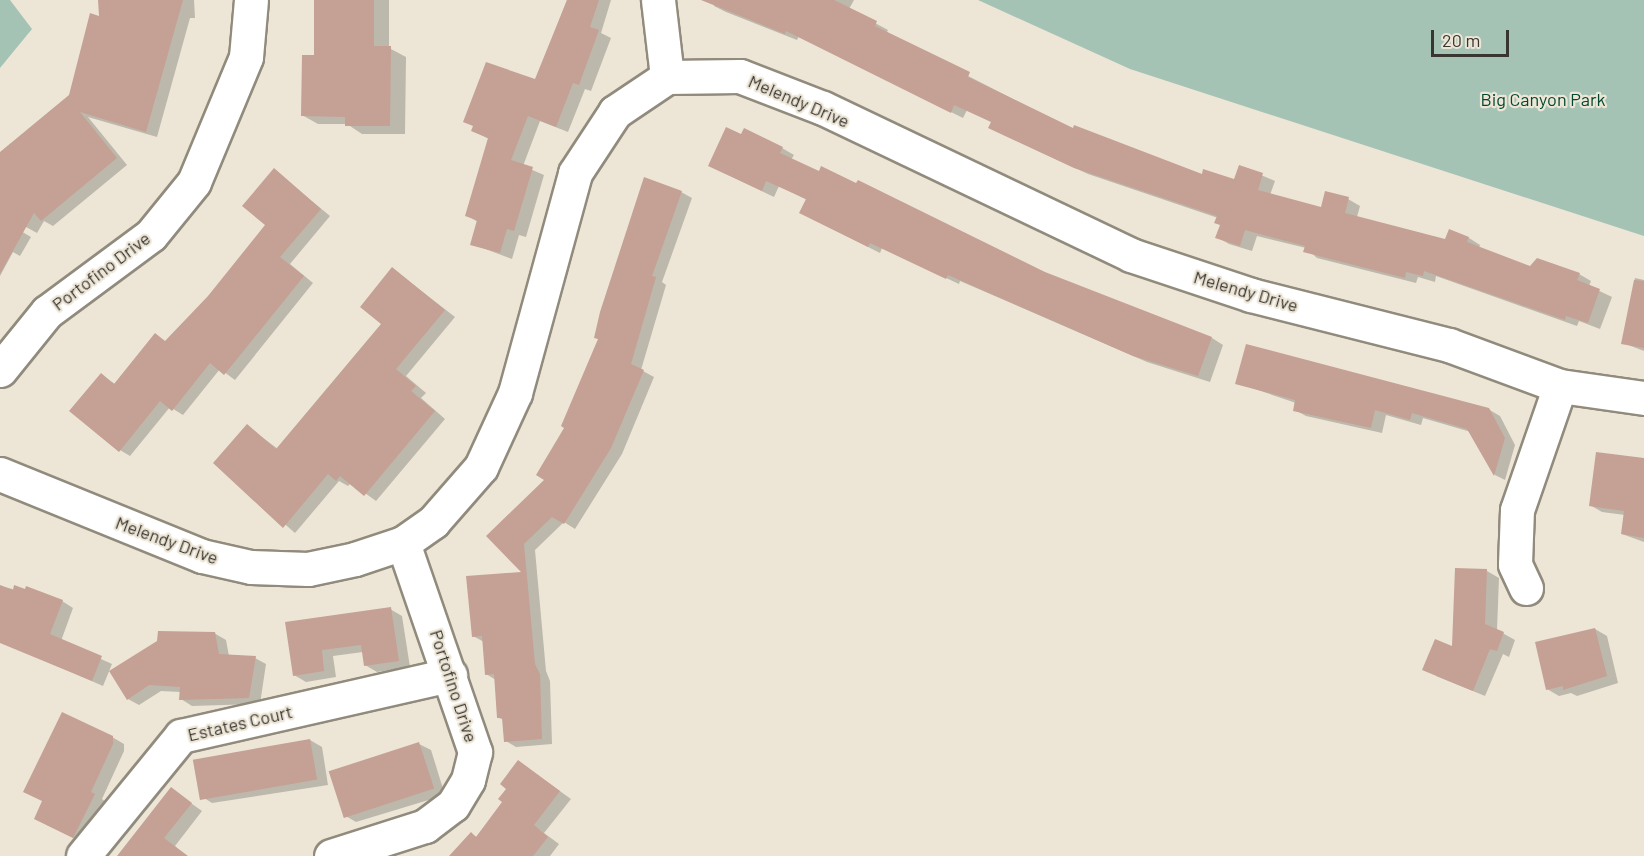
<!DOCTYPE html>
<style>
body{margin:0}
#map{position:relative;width:1644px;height:856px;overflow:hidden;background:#ede6d7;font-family:Barlow,sans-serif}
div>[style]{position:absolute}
.green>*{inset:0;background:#a5c3b4}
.shadow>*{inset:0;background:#0003}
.building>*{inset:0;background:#c5a094;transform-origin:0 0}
.roads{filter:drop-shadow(2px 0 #918b7d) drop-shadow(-2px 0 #918b7d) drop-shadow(0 2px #918b7d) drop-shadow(0 -2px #918b7d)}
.minor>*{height:33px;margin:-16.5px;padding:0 16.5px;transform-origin:16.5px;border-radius:16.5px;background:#fff}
span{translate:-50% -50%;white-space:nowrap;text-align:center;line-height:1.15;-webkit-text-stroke:4.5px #ede6d7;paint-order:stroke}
.park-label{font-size:18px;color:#004931}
.street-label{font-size:18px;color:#393631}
.scale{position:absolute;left:1431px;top:30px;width:78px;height:27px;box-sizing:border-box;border:3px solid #393631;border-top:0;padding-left:8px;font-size:18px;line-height:21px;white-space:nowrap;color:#393631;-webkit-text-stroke:4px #ede6d7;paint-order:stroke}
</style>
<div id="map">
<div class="green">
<i style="clip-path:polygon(0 0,10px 0,32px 29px,0 68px)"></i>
<i style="clip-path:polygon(978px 0,1644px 0,1644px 236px,1130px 69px)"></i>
</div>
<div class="shadow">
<i style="clip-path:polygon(100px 0,194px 0,195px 18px,190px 18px,157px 137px,88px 117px,127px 165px,53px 226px,44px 221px,37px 233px,26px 227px,0 195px,0 154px,70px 96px,101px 18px)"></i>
<i style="clip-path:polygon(316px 0,389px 0,389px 48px,406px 57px,405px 134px,362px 134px,347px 124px,318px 124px,302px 115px,315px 56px)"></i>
<i style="clip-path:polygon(567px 0,611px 0,601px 33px,611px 38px,591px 91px,585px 89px,568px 132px,540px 121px,523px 166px,544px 175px,526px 237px,519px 235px,512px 259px,472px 244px,478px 222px,467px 216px,489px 139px,473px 131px,536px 81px)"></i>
<i style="clip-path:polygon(716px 0,854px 0,849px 9px,888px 30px,886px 34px,1074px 130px,1203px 176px,1235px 181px,1240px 166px,1275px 181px,1270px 195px,1322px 209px,1348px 199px,1360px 206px,1357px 217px,1446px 241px,1450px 231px,1469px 238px,1480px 245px,1479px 248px,1530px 268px,1579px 274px,1591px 281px,1589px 286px,1612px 297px,1600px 329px,1579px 321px,1577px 326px,1436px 276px,1435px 282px,1418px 277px,1416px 283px,1317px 258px,1306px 248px,1257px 236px,1252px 251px,1229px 244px,1217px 237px,1221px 225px,1218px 218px,1088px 174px,1002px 134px,992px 122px,967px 110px,963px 118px,799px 36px,797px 40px,726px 12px,714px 6px)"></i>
<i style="clip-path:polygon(782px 148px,794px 155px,791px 160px,1044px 273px,1212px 338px,1223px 345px,1210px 382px,1147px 362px,960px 281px,959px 284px,882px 248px,880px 253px,813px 219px,807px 200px,779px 186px,774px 197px,710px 166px)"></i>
<i style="clip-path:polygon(274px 170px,330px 216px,290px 264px,313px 283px,235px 380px,220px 369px,183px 415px,170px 407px,130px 456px,120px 450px,101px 375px,115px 384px,155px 335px,166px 342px,209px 297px,267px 225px)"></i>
<i style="clip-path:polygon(681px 192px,692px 198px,662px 282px,666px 285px,641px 370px,654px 377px,622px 454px,575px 529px,564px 522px,535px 550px,546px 671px,550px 681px,552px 744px,516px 747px,506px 741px,504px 720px,499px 718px,496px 680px,486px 674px,484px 642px,473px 636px,525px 573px,489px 536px,546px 480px,566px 428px)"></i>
<i style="clip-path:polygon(0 219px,31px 237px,20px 256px,13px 252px,0 276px)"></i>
<i style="clip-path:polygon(393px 269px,455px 317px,406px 376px,426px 393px,421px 398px,445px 419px,376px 501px,351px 483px,348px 486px,339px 481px,295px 533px,215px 463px,247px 426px,278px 449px,383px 324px)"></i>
<i style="clip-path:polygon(1635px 278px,1644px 280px,1644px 351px,1623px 343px)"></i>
<i style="clip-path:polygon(1237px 383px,1488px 409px,1500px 416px,1515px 445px,1505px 480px,1495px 475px,1471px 432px,1423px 418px,1421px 425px,1386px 415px,1382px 433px,1306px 416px,1295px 410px,1296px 403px)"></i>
<i style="clip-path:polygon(1644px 459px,1644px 542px,1622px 534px,1625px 515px,1602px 512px,1590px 505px)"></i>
<i style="clip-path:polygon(1487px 571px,1499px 578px,1497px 630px,1515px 640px,1509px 657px,1503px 654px,1485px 696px,1436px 676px,1453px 649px)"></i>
<i style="clip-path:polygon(0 586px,62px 601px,73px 608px,61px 641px,112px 664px,103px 686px,0 641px)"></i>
<i style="clip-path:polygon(390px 609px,402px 616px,410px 667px,377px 672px,365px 665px,363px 652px,333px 656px,336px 677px,306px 682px,294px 675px,287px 623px)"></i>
<i style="clip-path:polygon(1595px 629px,1607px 636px,1618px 683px,1577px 696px,1571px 693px,1559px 696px,1547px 689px)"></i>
<i style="clip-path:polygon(214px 633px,226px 640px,229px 656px,255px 658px,266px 664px,260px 704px,192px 706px,181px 699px,181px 692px,161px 691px,139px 705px,128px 699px)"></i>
<i style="clip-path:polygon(112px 737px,124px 744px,124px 751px,102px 799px,106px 802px,86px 844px,47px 825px,44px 801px)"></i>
<i style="clip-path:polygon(310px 740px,322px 747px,328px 785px,212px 803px,201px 796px)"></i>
<i style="clip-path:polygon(419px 744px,431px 750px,445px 795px,356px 822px,344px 815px)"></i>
<i style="clip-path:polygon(519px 762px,571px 799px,544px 833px,559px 844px,550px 856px,451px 856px,471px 834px,477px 837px,504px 802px)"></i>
<i style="clip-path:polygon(171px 789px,202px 811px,175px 846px,184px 856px,119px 856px)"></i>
</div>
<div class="building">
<i style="clip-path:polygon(98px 0,183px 0,146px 132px,80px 112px,117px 158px,41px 221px,34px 213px,0 274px,0 152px,69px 95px,90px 13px,99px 16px)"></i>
<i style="clip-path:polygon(314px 0,374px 0,374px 46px,391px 46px,390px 126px,345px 126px,345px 117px,301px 116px,302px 55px,314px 55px)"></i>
<i style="clip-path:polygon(567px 0,599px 0,590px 27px,599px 30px,579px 85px,573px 83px,556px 127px,528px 116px,511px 160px,533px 167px,514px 231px,507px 229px,500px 253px,470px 245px,477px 220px,465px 216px,488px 138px,471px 131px,473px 126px,463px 122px,486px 62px,535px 79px)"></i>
<i style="clip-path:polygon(701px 0,834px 0,877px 21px,875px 26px,970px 72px,968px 77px,1073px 128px,1074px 125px,1202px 174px,1203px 169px,1234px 179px,1239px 165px,1263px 173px,1258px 190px,1321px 207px,1325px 191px,1349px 197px,1345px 213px,1445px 239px,1449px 229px,1469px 237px,1467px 242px,1530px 266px,1537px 258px,1580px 273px,1577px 280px,1600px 289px,1588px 323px,1566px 316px,1565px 320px,1424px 271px,1423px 276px,1406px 272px,1405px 278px,1303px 252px,1305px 246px,1245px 230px,1240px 246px,1215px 238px,1220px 225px,1214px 223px,1217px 216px,1074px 168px,988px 128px,991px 122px,954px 105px,951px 113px,786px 31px,785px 34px)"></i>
<i style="clip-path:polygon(726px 127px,741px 134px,744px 128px,783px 147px,780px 153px,819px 171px,821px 166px,856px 183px,858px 180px,1045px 272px,1212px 337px,1198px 376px,1133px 356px,948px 275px,946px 279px,870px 243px,868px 247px,799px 213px,806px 199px,766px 181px,762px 191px,708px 166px)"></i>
<i style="clip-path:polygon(274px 168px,321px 209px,280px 257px,304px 276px,224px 375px,210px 363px,172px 411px,160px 401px,119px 452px,69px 411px,101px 373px,114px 384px,155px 333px,165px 341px,208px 296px,265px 225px,242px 206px)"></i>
<i style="clip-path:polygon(644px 177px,682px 191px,652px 276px,656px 277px,631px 364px,644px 370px,611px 448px,564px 524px,552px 517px,524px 544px,535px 664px,540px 674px,542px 739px,504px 742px,502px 718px,497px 718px,494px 674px,485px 675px,482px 636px,472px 637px,466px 576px,521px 572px,486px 536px,544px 480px,536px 475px,564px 428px,561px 426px,598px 339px,594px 338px,600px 312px)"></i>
<i style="clip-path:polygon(392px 267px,445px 310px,396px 369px,416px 386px,411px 391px,435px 411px,364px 496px,340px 476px,336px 481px,328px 474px,283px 528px,213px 463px,247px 424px,276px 449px,381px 324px,360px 307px)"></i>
<i style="clip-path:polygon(1634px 280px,1644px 281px,1644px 348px,1621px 344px)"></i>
<i style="clip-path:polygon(1246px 344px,1489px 408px,1505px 438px,1494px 476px,1467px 429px,1412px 413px,1410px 420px,1375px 410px,1371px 428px,1293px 411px,1295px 400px,1235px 384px)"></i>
<i style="clip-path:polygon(1596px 452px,1644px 458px,1644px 538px,1621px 534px,1624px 511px,1589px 506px)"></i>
<i style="clip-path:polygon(1455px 568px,1487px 569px,1485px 624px,1504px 632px,1497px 651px,1490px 649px,1473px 691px,1422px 670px,1435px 639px,1452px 646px)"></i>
<i style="clip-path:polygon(0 585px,13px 590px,14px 585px,25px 589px,26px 586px,63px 600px,50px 634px,102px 656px,92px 681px,0 643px)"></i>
<i style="clip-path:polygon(391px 607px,399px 661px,364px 666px,361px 645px,322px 650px,324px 671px,293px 676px,285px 622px)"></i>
<i style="clip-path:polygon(1595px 628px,1607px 676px,1563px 690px,1563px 686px,1546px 690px,1535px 642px)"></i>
<i style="clip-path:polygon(158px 631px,215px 632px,219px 654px,256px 656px,249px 698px,179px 700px,180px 687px,149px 685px,127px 700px,109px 671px,157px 641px)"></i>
<i style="clip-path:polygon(62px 712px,113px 736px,113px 744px,91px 792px,95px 794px,73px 838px,34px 819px,42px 801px,23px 792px)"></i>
<i style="left:310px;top:739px;width:41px;height:119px;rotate:80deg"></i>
<i style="left:419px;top:742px;width:49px;height:95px;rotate:72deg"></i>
<i style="clip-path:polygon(518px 760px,560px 791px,534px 825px,548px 837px,533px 856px,449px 856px,471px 832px,476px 837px,502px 802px,498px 799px,506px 789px,500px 784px)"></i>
<i style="clip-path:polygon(171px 787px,192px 803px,164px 838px,188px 856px,117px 856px)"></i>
</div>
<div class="roads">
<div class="minor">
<i style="left:658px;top:0;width:78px;rotate:83.3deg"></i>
<i style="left:0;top:370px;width:75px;rotate:-51deg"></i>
<i style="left:47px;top:312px;width:129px;rotate:-36.5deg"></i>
<i style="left:151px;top:235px;width:68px;rotate:-50.9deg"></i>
<i style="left:194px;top:182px;width:135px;rotate:-67.4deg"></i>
<i style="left:246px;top:57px;width:57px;rotate:-85deg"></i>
<i style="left:0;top:474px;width:218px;rotate:22.1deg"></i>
<i style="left:202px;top:556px;width:50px;rotate:12.7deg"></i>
<i style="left:251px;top:567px;width:57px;rotate:2deg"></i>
<i style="left:308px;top:569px;width:48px;rotate:-12deg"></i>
<i style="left:355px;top:559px;width:51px;rotate:-18.4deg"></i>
<i style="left:403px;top:543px;width:37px;rotate:-35deg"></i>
<i style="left:433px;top:522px;width:73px;rotate:-48.9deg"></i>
<i style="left:481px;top:467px;width:81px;rotate:-65.3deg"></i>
<i style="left:515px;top:393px;width:228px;rotate:-74.7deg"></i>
<i style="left:575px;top:173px;width:73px;rotate:-56.7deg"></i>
<i style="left:615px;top:112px;width:63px;rotate:-33.9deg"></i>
<i style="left:667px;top:77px;width:73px;rotate:-0.8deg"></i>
<i style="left:740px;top:76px;width:89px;rotate:21.1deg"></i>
<i style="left:823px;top:108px;width:341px;rotate:25.5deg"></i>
<i style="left:1131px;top:255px;width:126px;rotate:18.4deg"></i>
<i style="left:1251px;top:295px;width:204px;rotate:14.2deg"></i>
<i style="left:1449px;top:345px;width:118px;rotate:20.3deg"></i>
<i style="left:1560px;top:386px;width:85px;rotate:8.1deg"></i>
<i style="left:1526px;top:588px;width:26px;rotate:-115deg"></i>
<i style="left:1515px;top:564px;width:54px;rotate:-87.9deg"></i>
<i style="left:1517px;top:510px;width:131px;rotate:-70.9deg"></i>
<i style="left:83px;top:856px;width:155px;rotate:-50.8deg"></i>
<i style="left:181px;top:736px;width:276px;rotate:-12.8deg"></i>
<i style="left:331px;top:856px;width:99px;rotate:-17.7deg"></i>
<i style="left:425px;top:826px;width:35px;rotate:-37deg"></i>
<i style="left:453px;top:805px;width:29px;rotate:-59deg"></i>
<i style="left:468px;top:780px;width:29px;rotate:-76deg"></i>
<i style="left:475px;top:752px;width:221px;rotate:-109deg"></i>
</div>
</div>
<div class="park-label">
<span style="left:1543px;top:99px">Big Canyon Park</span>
</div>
<div class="street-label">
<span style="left:799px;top:101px;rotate:23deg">Melendy Drive</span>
<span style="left:101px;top:271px;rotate:-37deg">Portofino Drive</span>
<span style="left:1246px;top:291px;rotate:16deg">Melendy Drive</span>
<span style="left:167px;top:540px;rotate:20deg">Melendy Drive</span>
<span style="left:454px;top:686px;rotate:72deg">Portofino Drive</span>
<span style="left:240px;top:723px;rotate:-13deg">Estates Court</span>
</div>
<div class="scale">20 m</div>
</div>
